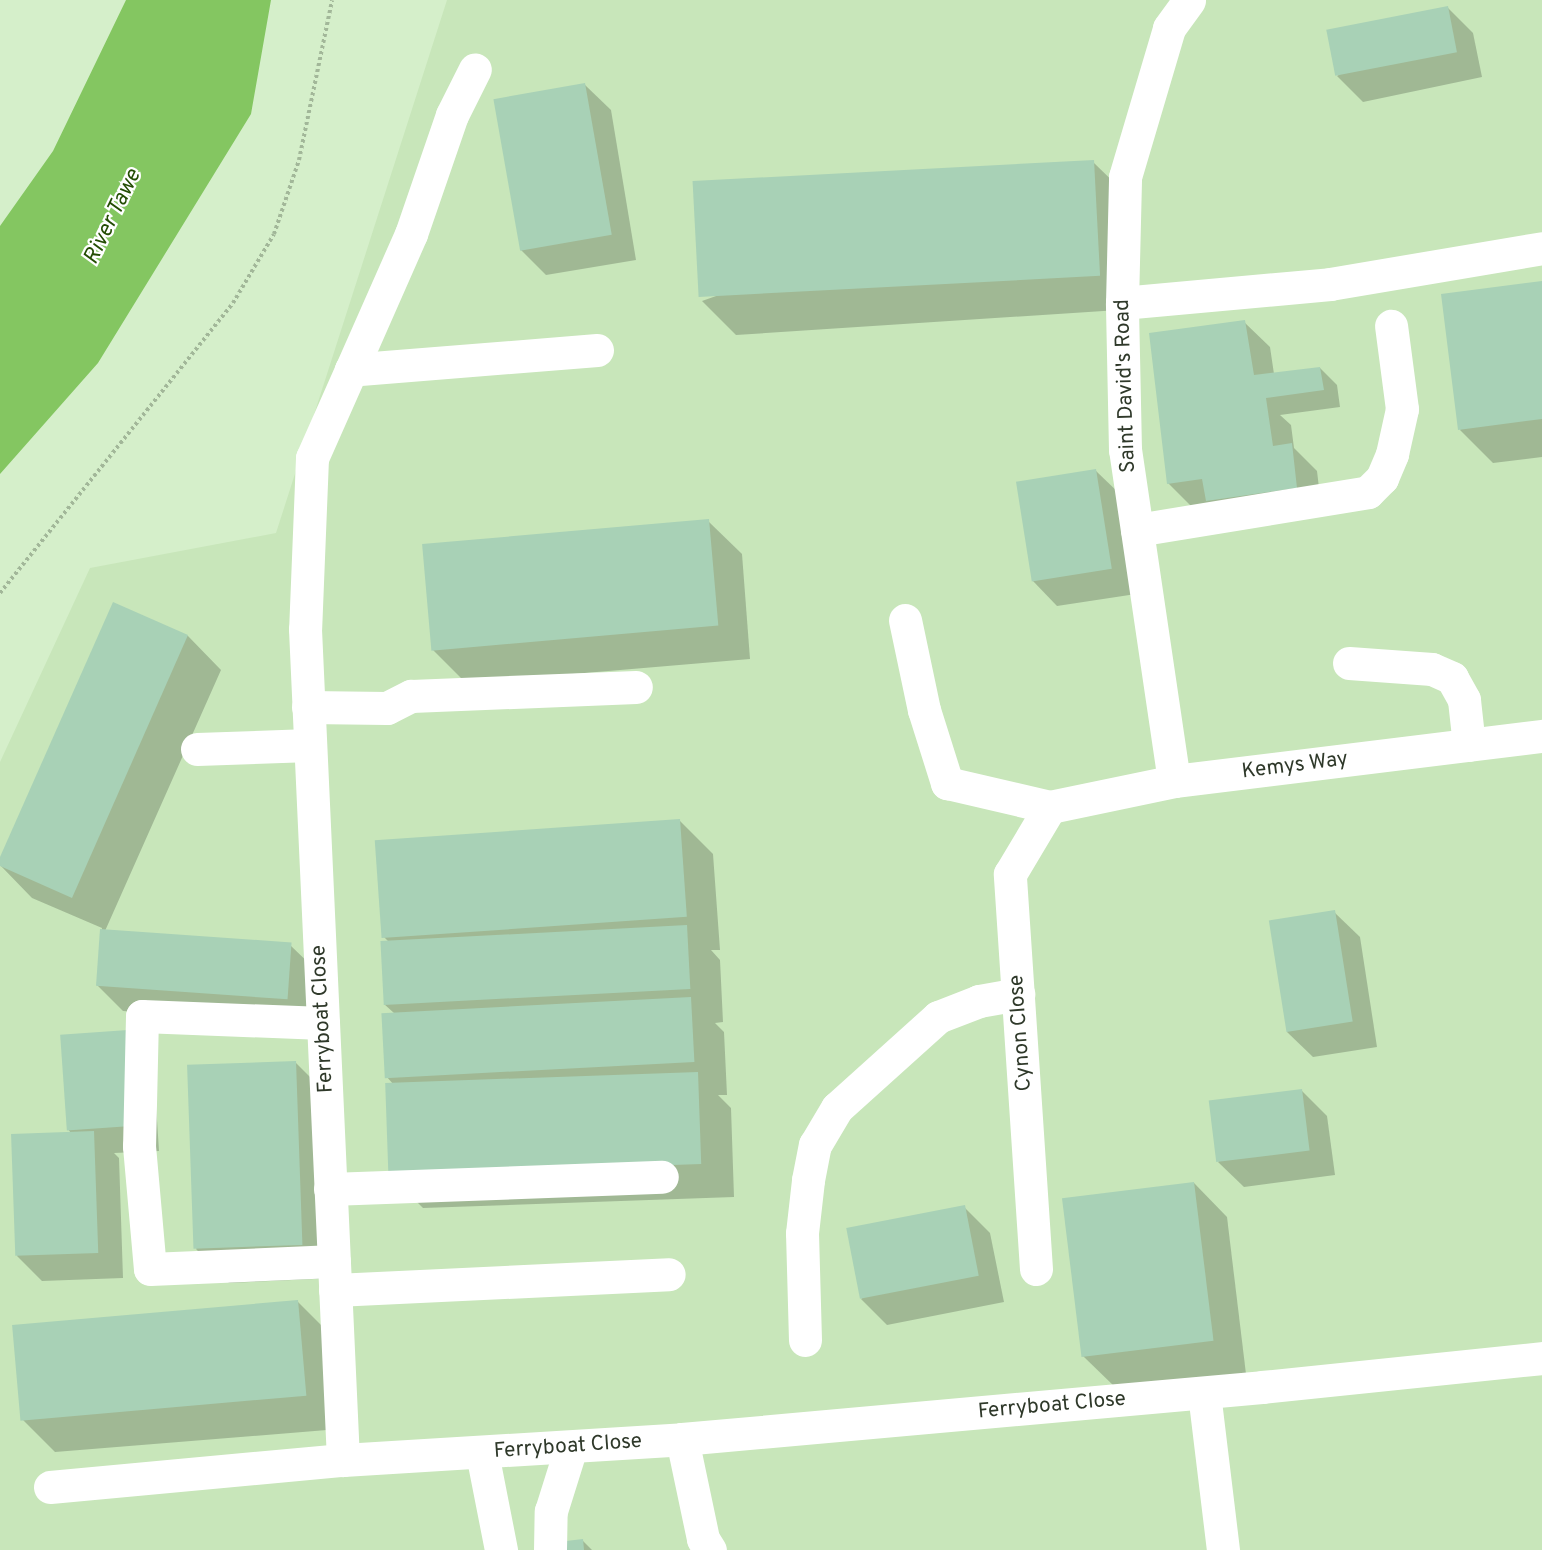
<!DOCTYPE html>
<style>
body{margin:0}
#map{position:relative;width:1542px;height:1550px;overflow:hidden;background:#d5efca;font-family:Overpass,sans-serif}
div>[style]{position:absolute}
.built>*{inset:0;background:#c8e6ba}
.water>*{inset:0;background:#84c661}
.shadow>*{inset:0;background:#0003}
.building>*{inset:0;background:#a8d1b6;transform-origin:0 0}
.path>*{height:4px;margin-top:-2px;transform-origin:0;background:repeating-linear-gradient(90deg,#a2b799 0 3px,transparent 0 6px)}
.minor>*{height:33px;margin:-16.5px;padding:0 16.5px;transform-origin:16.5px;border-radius:16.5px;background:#fff}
span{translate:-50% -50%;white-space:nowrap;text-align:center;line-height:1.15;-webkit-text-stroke:4.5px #fff;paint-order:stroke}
.street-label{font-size:21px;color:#2f392a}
.water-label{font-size:22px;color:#234d03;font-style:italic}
</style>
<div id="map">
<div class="built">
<i style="clip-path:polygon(447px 0,1542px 0,1542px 1550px,0 1550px,0 762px,90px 568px,276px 533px)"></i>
</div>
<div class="water">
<i style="clip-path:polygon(126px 0,271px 0,251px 114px,98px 363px,0 474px,0 226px,53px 151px)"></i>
</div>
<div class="shadow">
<i style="clip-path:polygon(1447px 7px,1473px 33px,1482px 77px,1363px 102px,1337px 76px)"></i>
<i style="clip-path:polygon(585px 85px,611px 110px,636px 260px,546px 275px,520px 249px)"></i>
<i style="clip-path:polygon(1093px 162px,1127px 195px,1134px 309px,736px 335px,702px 301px)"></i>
<i style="clip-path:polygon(1542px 283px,1542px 457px,1493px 463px,1460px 430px)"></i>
<i style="clip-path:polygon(1244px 322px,1270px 347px,1274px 374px,1320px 368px,1337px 385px,1340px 407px,1280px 415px,1291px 425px,1294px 448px,1317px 471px,1322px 513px,1194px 509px,1168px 483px)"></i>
<i style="clip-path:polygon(1096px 471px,1122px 496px,1136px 594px,1057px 606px,1032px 580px)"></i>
<i style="clip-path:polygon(708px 521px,742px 554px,750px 659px,466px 683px,432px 649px)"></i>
<i style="clip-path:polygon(114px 604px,188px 636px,221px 670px,105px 931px,290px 945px,316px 970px,311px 1024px,123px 1011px,97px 985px,102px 928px,32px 898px,0 865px)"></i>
<i style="clip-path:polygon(680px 821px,713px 854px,720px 950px,711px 950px,720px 960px,723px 1022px,715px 1023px,724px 1032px,727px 1095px,718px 1095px,731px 1108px,734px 1197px,423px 1208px,389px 1174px,394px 1085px,386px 1076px,394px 1013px,384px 1004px,388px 941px,383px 936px)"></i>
<i style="clip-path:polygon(1334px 912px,1360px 937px,1377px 1047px,1313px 1057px,1287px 1032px)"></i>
<i style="clip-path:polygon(153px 1057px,159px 1151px,114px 1153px,119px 1158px,123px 1278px,42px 1281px,17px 1256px,71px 1133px,67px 1128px)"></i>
<i style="clip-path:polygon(296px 1063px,329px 1096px,336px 1278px,229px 1283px,196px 1249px)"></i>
<i style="clip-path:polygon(1301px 1090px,1327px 1116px,1335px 1175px,1244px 1187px,1218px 1162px)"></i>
<i style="clip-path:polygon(1194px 1183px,1227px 1217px,1246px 1374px,1117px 1389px,1083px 1356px)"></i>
<i style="clip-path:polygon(964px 1207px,990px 1233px,1004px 1302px,887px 1325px,861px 1299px)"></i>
<i style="clip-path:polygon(298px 1302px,331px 1335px,339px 1429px,55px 1452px,21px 1418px)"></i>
<i style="clip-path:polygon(583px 1541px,592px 1550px,568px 1550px)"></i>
</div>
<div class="building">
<i style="left:1448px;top:6px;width:47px;height:124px;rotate:79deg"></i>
<i style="left:585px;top:83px;width:154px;height:93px;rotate:80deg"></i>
<i style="left:1094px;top:160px;width:116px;height:402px;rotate:87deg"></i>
<i style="clip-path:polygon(1542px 281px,1542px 419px,1458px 430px,1441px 294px)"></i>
<i style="clip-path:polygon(1245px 320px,1254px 375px,1320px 367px,1324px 390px,1266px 398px,1273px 446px,1292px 443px,1297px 488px,1206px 501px,1202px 479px,1167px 484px,1149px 333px)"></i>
<i style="left:1096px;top:469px;width:101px;height:81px;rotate:81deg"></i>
<i style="left:709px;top:519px;width:107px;height:288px;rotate:85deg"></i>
<i style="clip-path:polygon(113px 602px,188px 635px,72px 898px,0 866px,0 857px)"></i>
<i style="left:680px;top:819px;width:98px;height:306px;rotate:86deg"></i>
<i style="left:1335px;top:910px;width:113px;height:67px;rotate:81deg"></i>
<i style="left:687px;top:925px;width:64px;height:307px;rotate:87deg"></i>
<i style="left:100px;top:929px;width:192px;height:57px;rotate:4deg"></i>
<i style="left:691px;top:997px;width:65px;height:310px;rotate:87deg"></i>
<i style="left:128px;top:1030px;width:96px;height:68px;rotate:86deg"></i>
<i style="left:296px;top:1061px;width:184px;height:109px;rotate:88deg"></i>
<i style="left:698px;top:1072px;width:92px;height:313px;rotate:88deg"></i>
<i style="left:1302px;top:1089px;width:62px;height:94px;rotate:83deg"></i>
<i style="left:94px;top:1131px;width:122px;height:83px;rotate:88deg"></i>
<i style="left:1194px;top:1182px;width:160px;height:133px;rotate:83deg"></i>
<i style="left:965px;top:1205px;width:72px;height:121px;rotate:79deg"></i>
<i style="left:298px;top:1300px;width:96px;height:287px;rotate:85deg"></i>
<i style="clip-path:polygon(583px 1539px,584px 1550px,566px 1550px,566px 1541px)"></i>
</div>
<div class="path">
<i style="left:0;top:593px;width:372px;rotate:-51.2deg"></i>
<i style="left:233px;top:303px;width:80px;rotate:-59.3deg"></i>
<i style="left:274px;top:234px;width:78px;rotate:-71.3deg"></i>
<i style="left:299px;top:160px;width:163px;rotate:-78.3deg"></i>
</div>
<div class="minor">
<i style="left:1122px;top:303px;width:209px;rotate:-5.2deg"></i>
<i style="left:1330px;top:284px;width:215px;rotate:-9.6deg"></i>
<i style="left:597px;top:350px;width:247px;rotate:175.4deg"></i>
<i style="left:351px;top:370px;width:96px;rotate:113.9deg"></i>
<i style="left:312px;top:458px;width:171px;rotate:92.3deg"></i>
<i style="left:305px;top:629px;width:832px;rotate:87.38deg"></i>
<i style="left:343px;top:1460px;width:340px;rotate:-3.5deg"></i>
<i style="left:682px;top:1439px;width:582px;rotate:-5.12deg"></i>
<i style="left:1262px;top:1387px;width:281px;rotate:-5.9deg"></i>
<i style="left:351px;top:370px;width:149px;rotate:-66.2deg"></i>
<i style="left:411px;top:234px;width:126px;rotate:-71deg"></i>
<i style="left:452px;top:115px;width:51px;rotate:-63.4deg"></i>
<i style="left:1137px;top:530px;width:234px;rotate:-9.3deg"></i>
<i style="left:1368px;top:492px;width:20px;rotate:-45deg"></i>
<i style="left:1382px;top:478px;width:26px;rotate:-67deg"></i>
<i style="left:1392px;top:454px;width:46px;rotate:-77.5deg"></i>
<i style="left:1402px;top:409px;width:84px;rotate:-97.5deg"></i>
<i style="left:905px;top:620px;width:92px;rotate:78.1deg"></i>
<i style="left:924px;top:710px;width:77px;rotate:72.5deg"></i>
<i style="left:947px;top:783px;width:106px;rotate:13.1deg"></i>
<i style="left:1050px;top:807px;width:127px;rotate:-11.8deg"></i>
<i style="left:1174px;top:781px;width:371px;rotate:-7deg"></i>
<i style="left:1349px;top:663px;width:83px;rotate:4.1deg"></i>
<i style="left:1432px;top:669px;width:22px;rotate:24deg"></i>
<i style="left:1452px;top:678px;width:25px;rotate:61deg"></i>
<i style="left:1464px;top:700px;width:45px;rotate:83.7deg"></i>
<i style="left:308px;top:707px;width:79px;rotate:0.7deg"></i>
<i style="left:387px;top:708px;width:27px;rotate:-27deg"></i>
<i style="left:411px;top:696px;width:225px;rotate:-2.3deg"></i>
<i style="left:197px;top:749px;width:113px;rotate:-2deg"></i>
<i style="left:1174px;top:781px;width:335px;rotate:-98.4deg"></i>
<i style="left:1125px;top:450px;width:147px;rotate:-91.2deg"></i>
<i style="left:1122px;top:303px;width:126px;rotate:-88.6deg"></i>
<i style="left:1125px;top:177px;width:155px;rotate:-73.5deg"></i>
<i style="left:1169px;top:28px;width:34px;rotate:-54deg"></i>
<i style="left:323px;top:1023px;width:181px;rotate:-177.8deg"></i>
<i style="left:142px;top:1016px;width:130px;rotate:91.3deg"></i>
<i style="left:139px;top:1146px;width:123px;rotate:84.9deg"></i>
<i style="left:150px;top:1269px;width:184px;rotate:-2.5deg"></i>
<i style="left:330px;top:1189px;width:332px;rotate:-2.1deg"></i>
<i style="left:1036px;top:1269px;width:396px;rotate:-93.8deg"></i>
<i style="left:1010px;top:874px;width:78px;rotate:-59.2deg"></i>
<i style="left:335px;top:1290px;width:334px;rotate:-2.7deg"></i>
<i style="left:805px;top:1340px;width:107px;rotate:-91.6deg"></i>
<i style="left:802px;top:1233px;width:53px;rotate:-83.5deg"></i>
<i style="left:808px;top:1180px;width:36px;rotate:-79deg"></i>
<i style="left:815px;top:1145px;width:43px;rotate:-59.3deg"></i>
<i style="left:837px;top:1108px;width:136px;rotate:-42deg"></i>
<i style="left:938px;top:1017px;width:44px;rotate:-21.3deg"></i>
<i style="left:979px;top:1001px;width:40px;rotate:-10deg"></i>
<i style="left:1204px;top:1393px;width:158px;rotate:83.1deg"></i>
<i style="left:682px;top:1439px;width:102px;rotate:78.1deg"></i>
<i style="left:703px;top:1539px;width:13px;rotate:58deg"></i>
<i style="left:482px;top:1453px;width:99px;rotate:78.9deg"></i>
<i style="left:50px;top:1487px;width:294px;rotate:-5.3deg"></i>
<i style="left:550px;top:1550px;width:39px;rotate:-89deg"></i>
<i style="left:551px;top:1511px;width:67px;rotate:-72.6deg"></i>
</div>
<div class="street-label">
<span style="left:1126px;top:386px;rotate:-92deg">Saint David's Road</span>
<span style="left:1295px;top:766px;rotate:-7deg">Kemys Way</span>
<span style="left:323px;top:1019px;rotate:-93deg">Ferryboat Close</span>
<span style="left:1021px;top:1033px;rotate:-94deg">Cynon Close</span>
<span style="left:1052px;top:1406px;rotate:-5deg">Ferryboat Close</span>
<span style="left:568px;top:1447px;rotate:-4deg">Ferryboat Close</span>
</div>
<div class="water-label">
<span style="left:113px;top:217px;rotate:-64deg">River Tawe</span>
</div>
</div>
